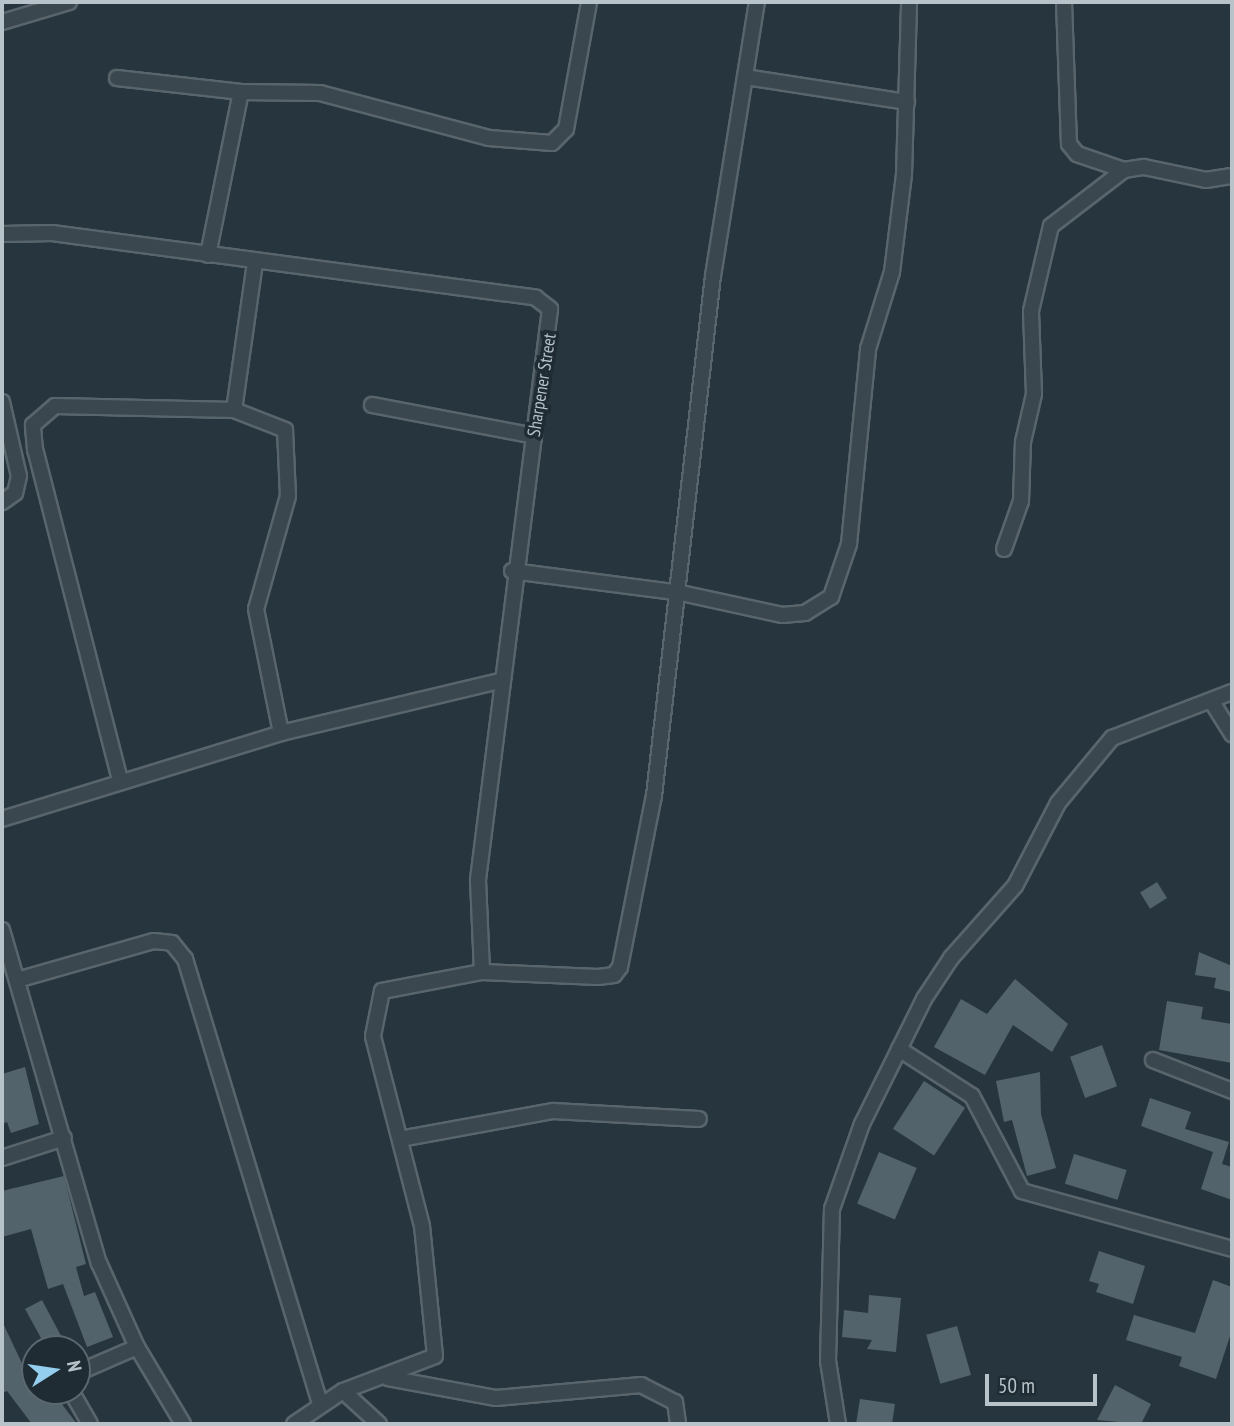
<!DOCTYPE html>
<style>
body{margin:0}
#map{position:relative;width:1234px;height:1426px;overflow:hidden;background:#27363e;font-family:"PT Sans Narrow",sans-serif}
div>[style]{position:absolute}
.building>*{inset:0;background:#52636b;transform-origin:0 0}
.roads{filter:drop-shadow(2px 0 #59656c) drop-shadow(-2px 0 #59656c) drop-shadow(0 2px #59656c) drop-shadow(0 -2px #59656c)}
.street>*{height:14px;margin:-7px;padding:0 7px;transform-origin:7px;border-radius:7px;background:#3b474e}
span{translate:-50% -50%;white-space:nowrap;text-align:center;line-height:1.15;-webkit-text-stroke:7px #202c33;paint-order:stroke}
.street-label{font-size:18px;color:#b7c2c9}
.frame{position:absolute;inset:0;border:4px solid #b7c2c9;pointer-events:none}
.north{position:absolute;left:21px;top:1335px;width:70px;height:70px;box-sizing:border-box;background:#202c33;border:2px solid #5c686f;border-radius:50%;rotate:78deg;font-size:19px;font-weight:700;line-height:28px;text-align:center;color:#b7c2c9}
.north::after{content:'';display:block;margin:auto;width:24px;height:32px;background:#95cff0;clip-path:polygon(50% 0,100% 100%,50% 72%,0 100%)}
.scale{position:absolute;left:985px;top:1374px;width:112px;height:32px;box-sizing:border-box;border:4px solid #b7c2c9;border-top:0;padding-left:9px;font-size:21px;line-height:24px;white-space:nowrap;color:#b7c2c9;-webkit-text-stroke:5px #202c33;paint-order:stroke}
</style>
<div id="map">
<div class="building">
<i style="left:1157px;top:882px;width:19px;height:20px;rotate:58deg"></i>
<i style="clip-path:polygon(1199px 952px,1232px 966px,1232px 992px,1214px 988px,1216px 978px,1195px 975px)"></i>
<i style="clip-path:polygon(1015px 979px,1068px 1024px,1052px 1052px,1013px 1025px,985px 1075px,934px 1047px,961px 999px,987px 1014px)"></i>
<i style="clip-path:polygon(1167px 1001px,1203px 1007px,1201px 1019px,1232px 1024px,1232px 1063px,1159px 1050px)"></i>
<i style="left:1102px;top:1045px;width:44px;height:34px;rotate:70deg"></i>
<i style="clip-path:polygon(25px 1067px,39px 1124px,11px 1133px,7px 1122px,2px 1124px,2px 1074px)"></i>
<i style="clip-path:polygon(1040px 1072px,1041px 1114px,1056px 1168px,1027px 1176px,1012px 1120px,1004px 1122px,996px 1081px)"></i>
<i style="left:924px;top:1081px;width:49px;height:57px;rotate:33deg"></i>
<i style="clip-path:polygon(1150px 1098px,1191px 1112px,1185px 1129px,1229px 1142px,1222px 1164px,1232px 1167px,1232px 1200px,1201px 1189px,1213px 1152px,1141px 1126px)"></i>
<i style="left:879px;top:1152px;width:41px;height:56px;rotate:23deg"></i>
<i style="left:1074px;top:1154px;width:55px;height:31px;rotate:17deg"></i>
<i style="clip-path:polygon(64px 1176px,86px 1264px,76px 1267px,84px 1296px,95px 1292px,113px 1337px,87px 1347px,63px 1284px,48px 1289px,31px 1229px,2px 1237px,2px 1191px)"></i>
<i style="clip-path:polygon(1099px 1251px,1145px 1266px,1133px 1304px,1096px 1292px,1099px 1284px,1089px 1281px)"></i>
<i style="clip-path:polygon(1213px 1280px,1232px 1287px,1232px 1330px,1216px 1379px,1179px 1366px,1182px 1357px,1126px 1340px,1134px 1315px,1195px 1333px)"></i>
<i style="clip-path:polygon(869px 1295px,901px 1298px,896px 1352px,867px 1349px,872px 1340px,842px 1337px,844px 1310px,868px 1313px)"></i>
<i style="clip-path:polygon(42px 1300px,68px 1349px,47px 1349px,25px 1309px)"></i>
<i style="clip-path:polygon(2px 1321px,35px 1391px,52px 1391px,77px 1424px,32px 1424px,7px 1391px,2px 1393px)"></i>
<i style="left:957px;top:1326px;width:51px;height:32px;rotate:74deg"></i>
<i style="clip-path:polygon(1115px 1385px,1151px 1404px,1141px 1424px,1097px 1420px)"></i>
<i style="clip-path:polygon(860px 1399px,895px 1404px,892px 1424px,856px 1424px)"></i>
</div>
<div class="roads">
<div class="street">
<i style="left:1064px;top:2px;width:142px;rotate:88deg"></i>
<i style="left:1069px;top:144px;width:13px;rotate:51deg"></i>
<i style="left:1077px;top:154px;width:50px;rotate:18.8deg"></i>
<i style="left:2px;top:22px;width:70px;rotate:-16.6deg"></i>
<i style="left:745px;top:77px;width:164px;rotate:8.8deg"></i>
<i style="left:117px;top:78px;width:125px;rotate:6.4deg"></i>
<i style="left:2px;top:234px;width:50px;rotate:-1.1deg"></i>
<i style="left:52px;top:233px;width:488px;rotate:7.6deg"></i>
<i style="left:536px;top:298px;width:18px;rotate:38deg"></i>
<i style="left:550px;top:309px;width:576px;rotate:97.19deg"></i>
<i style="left:478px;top:880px;width:92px;rotate:87.5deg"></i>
<i style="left:208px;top:255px;width:166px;rotate:-78.6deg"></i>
<i style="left:241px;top:92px;width:79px;rotate:0.7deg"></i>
<i style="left:320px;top:93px;width:175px;rotate:14.9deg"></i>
<i style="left:489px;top:138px;width:63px;rotate:4.5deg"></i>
<i style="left:552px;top:143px;width:20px;rotate:-45deg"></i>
<i style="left:566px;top:129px;width:129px;rotate:-79.7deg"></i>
<i style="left:2px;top:402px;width:76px;rotate:77.1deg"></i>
<i style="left:19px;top:476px;width:17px;rotate:103deg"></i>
<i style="left:15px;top:493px;width:16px;rotate:145deg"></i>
<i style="left:372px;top:405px;width:165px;rotate:10.8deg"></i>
<i style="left:234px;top:410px;width:148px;rotate:-81.9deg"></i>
<i style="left:1004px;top:549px;width:51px;rotate:-70.5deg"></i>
<i style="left:1021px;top:501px;width:59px;rotate:-88.1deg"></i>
<i style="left:1023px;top:442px;width:49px;rotate:-77.1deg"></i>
<i style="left:1034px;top:394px;width:83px;rotate:-92.1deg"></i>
<i style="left:1031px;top:311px;width:87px;rotate:-76.8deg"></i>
<i style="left:1051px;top:226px;width:92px;rotate:-37.5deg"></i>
<i style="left:1124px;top:170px;width:20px;rotate:-9deg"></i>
<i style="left:1144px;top:167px;width:63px;rotate:11.8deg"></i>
<i style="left:1206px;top:180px;width:26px;rotate:-9deg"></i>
<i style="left:512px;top:571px;width:170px;rotate:7.4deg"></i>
<i style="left:681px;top:593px;width:103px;rotate:12.3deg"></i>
<i style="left:782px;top:615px;width:23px;rotate:-5deg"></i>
<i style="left:805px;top:613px;width:31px;rotate:-32deg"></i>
<i style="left:831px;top:597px;width:56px;rotate:-71.2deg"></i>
<i style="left:849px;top:544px;width:196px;rotate:-84.4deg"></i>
<i style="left:868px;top:349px;width:81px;rotate:-72.7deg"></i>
<i style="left:892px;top:272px;width:99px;rotate:-83deg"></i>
<i style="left:904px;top:174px;width:172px;rotate:-88.3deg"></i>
<i style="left:1212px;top:702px;width:38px;rotate:58deg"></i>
<i style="left:120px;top:780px;width:341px;rotate:-104.4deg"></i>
<i style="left:35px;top:450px;width:25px;rotate:-95deg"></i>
<i style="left:33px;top:425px;width:29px;rotate:-41deg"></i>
<i style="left:55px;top:406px;width:179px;rotate:1.3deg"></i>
<i style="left:234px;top:410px;width:55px;rotate:21.4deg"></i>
<i style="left:285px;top:430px;width:66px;rotate:87.4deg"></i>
<i style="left:288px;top:496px;width:117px;rotate:105.8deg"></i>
<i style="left:256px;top:609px;width:126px;rotate:78.6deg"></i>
<i style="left:2px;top:819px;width:292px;rotate:-17.1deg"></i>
<i style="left:281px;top:733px;width:224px;rotate:-13.4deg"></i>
<i style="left:2px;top:930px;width:347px;rotate:73.8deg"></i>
<i style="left:99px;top:1263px;width:92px;rotate:65.7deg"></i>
<i style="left:137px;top:1347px;width:90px;rotate:59.1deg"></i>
<i style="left:17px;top:980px;width:142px;rotate:-15.9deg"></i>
<i style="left:154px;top:941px;width:18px;rotate:6deg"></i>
<i style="left:172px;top:943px;width:21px;rotate:51deg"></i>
<i style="left:185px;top:959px;width:464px;rotate:73.1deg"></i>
<i style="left:899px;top:1049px;width:87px;rotate:32.8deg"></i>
<i style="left:972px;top:1096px;width:107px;rotate:62.2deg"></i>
<i style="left:1022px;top:1191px;width:218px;rotate:15.4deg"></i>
<i style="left:1153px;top:1060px;width:85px;rotate:21.4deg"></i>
<i style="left:400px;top:1139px;width:156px;rotate:-10.4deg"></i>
<i style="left:553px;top:1111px;width:146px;rotate:3.1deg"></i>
<i style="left:2px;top:1158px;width:65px;rotate:-17.9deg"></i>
<i style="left:77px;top:1373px;width:65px;rotate:-23.4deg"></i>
<i style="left:388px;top:1378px;width:110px;rotate:10.5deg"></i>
<i style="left:496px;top:1398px;width:146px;rotate:-5.1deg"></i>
<i style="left:641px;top:1385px;width:38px;rotate:27deg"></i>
<i style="left:675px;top:1402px;width:22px;rotate:82deg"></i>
<i style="left:71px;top:1391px;width:38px;rotate:60deg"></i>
<i style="left:343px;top:1391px;width:49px;rotate:42.5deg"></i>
<i style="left:294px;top:1424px;width:59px;rotate:-34deg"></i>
<i style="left:343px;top:1391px;width:98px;rotate:-20.8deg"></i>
<i style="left:435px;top:1356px;width:131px;rotate:-95.7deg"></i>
<i style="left:422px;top:1226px;width:196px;rotate:-104.5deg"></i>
<i style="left:373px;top:1036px;width:46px;rotate:-78.7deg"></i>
<i style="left:382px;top:991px;width:102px;rotate:-10.8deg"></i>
<i style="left:482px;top:972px;width:116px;rotate:2.5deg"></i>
<i style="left:598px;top:977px;width:16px;rotate:-7deg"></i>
<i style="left:614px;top:975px;width:10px;rotate:-53deg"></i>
<i style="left:620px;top:967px;width:174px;rotate:-78.8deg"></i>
<i style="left:654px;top:796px;width:523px;rotate:-83.53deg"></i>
<i style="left:713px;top:276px;width:278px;rotate:-80.9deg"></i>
<i style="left:838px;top:1424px;width:64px;rotate:-99deg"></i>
<i style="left:828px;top:1361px;width:152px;rotate:-88.5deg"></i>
<i style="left:832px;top:1209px;width:90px;rotate:-70.6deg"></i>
<i style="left:862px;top:1124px;width:140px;rotate:-63.6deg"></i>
<i style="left:924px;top:999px;width:49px;rotate:-56.6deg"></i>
<i style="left:951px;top:958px;width:96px;rotate:-48.4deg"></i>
<i style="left:1015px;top:886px;width:93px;rotate:-62.6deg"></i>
<i style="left:1058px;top:803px;width:85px;rotate:-50.3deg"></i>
<i style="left:1112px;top:738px;width:129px;rotate:-21deg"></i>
</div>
</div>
<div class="street-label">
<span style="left:542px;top:385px;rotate:-81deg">Sharpener Street</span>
</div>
<div class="frame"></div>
<div class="north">N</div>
<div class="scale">50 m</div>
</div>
